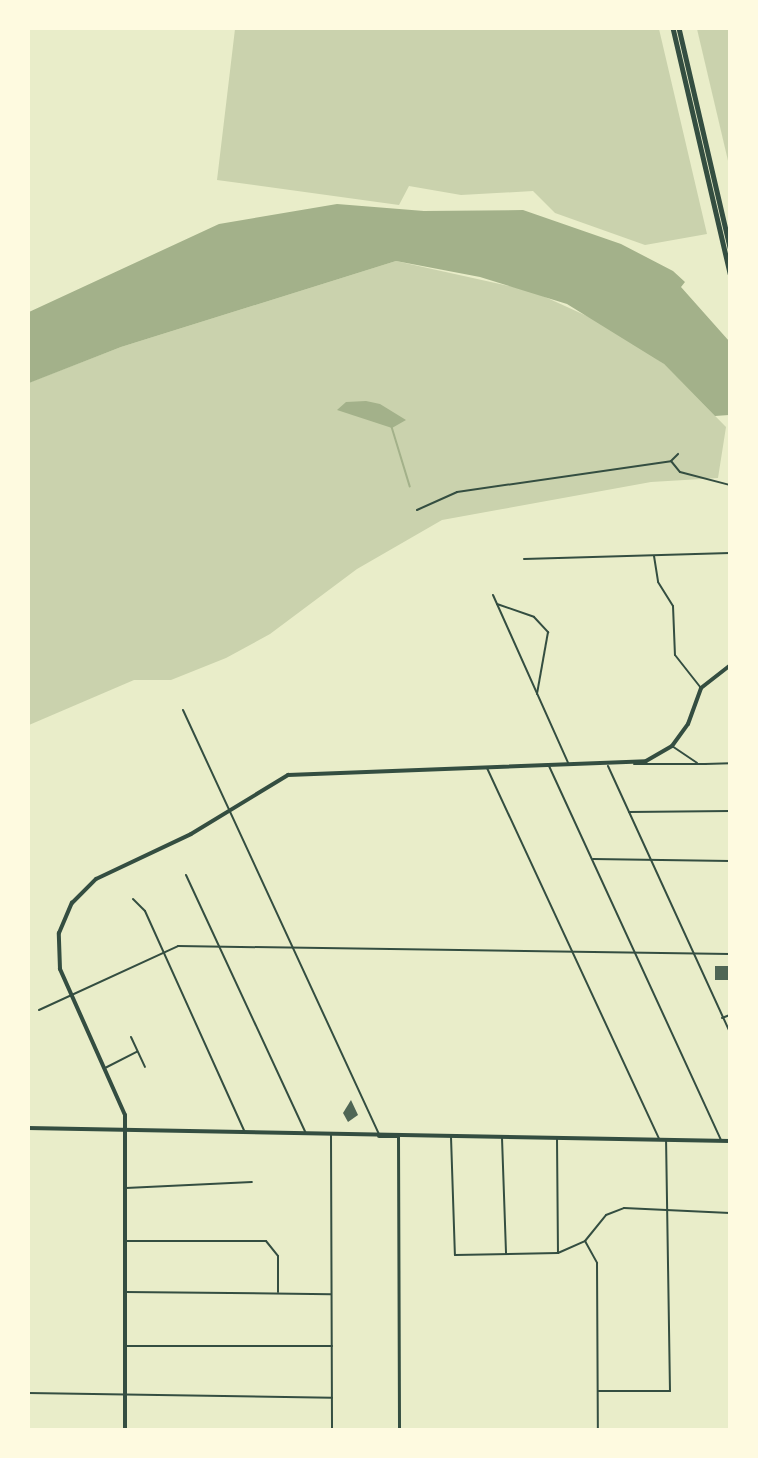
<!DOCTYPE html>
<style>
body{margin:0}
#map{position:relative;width:758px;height:1458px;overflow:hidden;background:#e9edc9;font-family:Inter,sans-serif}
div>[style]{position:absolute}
.green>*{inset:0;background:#cad2ad}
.water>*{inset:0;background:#a3b18a}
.stream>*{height:1.5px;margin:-0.75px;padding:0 0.75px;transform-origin:0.75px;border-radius:0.75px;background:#a3b18a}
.building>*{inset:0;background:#4f6655;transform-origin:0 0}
.service>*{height:1.5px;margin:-0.75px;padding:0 0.75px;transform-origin:0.75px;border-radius:0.75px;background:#344e41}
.minor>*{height:2px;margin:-1px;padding:0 1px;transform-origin:1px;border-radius:1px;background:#344e41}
.tertiary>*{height:3px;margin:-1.5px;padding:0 1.5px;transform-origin:1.5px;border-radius:1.5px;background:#344e41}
.secondary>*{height:4px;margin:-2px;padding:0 2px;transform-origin:2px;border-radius:2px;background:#344e41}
.trunk>*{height:4.5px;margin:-2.25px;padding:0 2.25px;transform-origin:2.25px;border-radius:2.25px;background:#344e41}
span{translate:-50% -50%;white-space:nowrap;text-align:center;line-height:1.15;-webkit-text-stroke:4.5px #fefae0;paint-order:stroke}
.frame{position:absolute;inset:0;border:30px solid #fefae0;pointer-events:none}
</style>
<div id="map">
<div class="green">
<i style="clip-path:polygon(235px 29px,659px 29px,707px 234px,645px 245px,555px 213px,533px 191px,461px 195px,409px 186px,399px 205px,217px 180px)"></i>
<i style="clip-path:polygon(697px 29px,729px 29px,729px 165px)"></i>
<i style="clip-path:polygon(396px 261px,532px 291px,611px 327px,664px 364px,726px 427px,718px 478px,651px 482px,442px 520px,357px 569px,270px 634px,226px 658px,171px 680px,134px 680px,29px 725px,28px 383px,121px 347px)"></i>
</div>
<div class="water">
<i style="clip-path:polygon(337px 204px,424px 211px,523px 210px,621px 244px,673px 271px,685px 282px,681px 287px,729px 341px,729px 415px,715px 416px,664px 364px,567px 304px,480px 277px,396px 261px,121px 347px,29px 383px,29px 312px,219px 224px)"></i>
<i style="clip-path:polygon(366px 401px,380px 404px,406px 420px,392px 428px,337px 410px,346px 402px)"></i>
</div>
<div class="stream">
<i style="left:392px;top:427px;width:62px;rotate:73deg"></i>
</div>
<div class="building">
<i style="left:715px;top:966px;width:15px;height:14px"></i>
<i style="clip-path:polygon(351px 1100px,358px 1115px,348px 1122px,343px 1113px)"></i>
</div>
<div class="service">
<i style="left:629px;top:812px;width:101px;rotate:-0.6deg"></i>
</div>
<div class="minor">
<i style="left:671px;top:461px;width:14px;rotate:51deg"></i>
<i style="left:680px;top:472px;width:52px;rotate:14.6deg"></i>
<i style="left:417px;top:510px;width:44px;rotate:-24.2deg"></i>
<i style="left:457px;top:492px;width:216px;rotate:-8.2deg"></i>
<i style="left:671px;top:461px;width:10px;rotate:-45deg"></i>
<i style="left:654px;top:556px;width:26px;rotate:81deg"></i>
<i style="left:658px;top:582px;width:28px;rotate:58deg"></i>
<i style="left:673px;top:606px;width:49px;rotate:87.7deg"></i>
<i style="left:675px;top:655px;width:42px;rotate:51.8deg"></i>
<i style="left:524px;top:559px;width:206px;rotate:-1.7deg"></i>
<i style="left:493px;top:595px;width:184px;rotate:65.9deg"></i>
<i style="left:497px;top:604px;width:39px;rotate:19deg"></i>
<i style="left:534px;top:617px;width:21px;rotate:47deg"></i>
<i style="left:548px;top:632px;width:63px;rotate:100.1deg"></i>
<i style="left:183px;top:710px;width:468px;rotate:65.2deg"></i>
<i style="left:672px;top:746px;width:30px;rotate:34deg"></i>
<i style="left:634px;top:764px;width:72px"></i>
<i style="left:705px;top:764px;width:25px;rotate:-2deg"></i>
<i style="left:549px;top:766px;width:412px;rotate:65.3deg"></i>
<i style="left:608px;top:766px;width:293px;rotate:65.4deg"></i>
<i style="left:487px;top:768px;width:408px;rotate:65.1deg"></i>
<i style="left:593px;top:859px;width:137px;rotate:0.8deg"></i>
<i style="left:186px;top:875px;width:285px;rotate:65.1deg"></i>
<i style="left:133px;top:899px;width:17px;rotate:45deg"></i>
<i style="left:145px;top:911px;width:243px;rotate:65.7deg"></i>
<i style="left:39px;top:1010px;width:153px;rotate:-24.7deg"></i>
<i style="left:178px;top:946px;width:552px;rotate:0.83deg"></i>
<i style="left:722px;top:1018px;width:9px;rotate:-21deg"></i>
<i style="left:131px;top:1037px;width:33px;rotate:65deg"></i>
<i style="left:105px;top:1068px;width:36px;rotate:-27deg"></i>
<i style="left:331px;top:1135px;width:295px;rotate:89.8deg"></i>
<i style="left:451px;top:1137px;width:118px;rotate:88.1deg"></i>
<i style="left:455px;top:1255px;width:103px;rotate:-1.1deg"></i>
<i style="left:558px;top:1253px;width:30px;rotate:-24deg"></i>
<i style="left:585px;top:1241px;width:33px;rotate:-51deg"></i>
<i style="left:606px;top:1215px;width:19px;rotate:-21deg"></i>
<i style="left:624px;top:1208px;width:106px;rotate:2.7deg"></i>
<i style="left:502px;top:1138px;width:116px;rotate:88deg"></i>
<i style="left:557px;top:1139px;width:114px;rotate:89.5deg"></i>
<i style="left:126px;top:1188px;width:126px;rotate:-2.7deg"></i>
<i style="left:125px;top:1241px;width:141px"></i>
<i style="left:266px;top:1241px;width:19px;rotate:51deg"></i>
<i style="left:278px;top:1256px;width:36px;rotate:90deg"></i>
<i style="left:585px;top:1241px;width:25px;rotate:61deg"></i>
<i style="left:597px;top:1263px;width:167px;rotate:89.7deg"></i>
<i style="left:125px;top:1292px;width:206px;rotate:0.6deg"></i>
<i style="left:125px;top:1346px;width:207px"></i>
<i style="left:598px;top:1391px;width:72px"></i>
<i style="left:670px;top:1391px;width:251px;rotate:-90.9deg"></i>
<i style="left:28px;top:1393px;width:304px;rotate:0.9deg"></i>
</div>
<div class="tertiary">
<i style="left:398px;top:1136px;width:294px;rotate:89.8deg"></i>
</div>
<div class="secondary">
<i style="left:28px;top:1128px;width:702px;rotate:1.06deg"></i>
<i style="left:379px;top:1136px;width:18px"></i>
<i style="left:125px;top:1430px;width:315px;rotate:-90deg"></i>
<i style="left:125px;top:1115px;width:160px;rotate:-114deg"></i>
<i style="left:60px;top:969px;width:36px;rotate:-92deg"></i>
<i style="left:59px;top:933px;width:33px;rotate:-67deg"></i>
<i style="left:72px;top:903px;width:34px;rotate:-45deg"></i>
<i style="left:96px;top:879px;width:105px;rotate:-25.3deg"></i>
<i style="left:191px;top:834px;width:114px;rotate:-31.3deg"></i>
<i style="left:288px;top:775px;width:358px;rotate:-2.2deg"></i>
<i style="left:646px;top:761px;width:30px;rotate:-30deg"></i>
<i style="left:672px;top:746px;width:27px;rotate:-54deg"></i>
<i style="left:688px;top:724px;width:38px;rotate:-70deg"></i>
<i style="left:701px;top:688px;width:37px;rotate:-38deg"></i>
</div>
<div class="trunk">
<i style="left:673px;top:28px;width:252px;rotate:76.9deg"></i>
<i style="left:679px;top:28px;width:226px;rotate:76.9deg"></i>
</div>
<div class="frame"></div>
</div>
